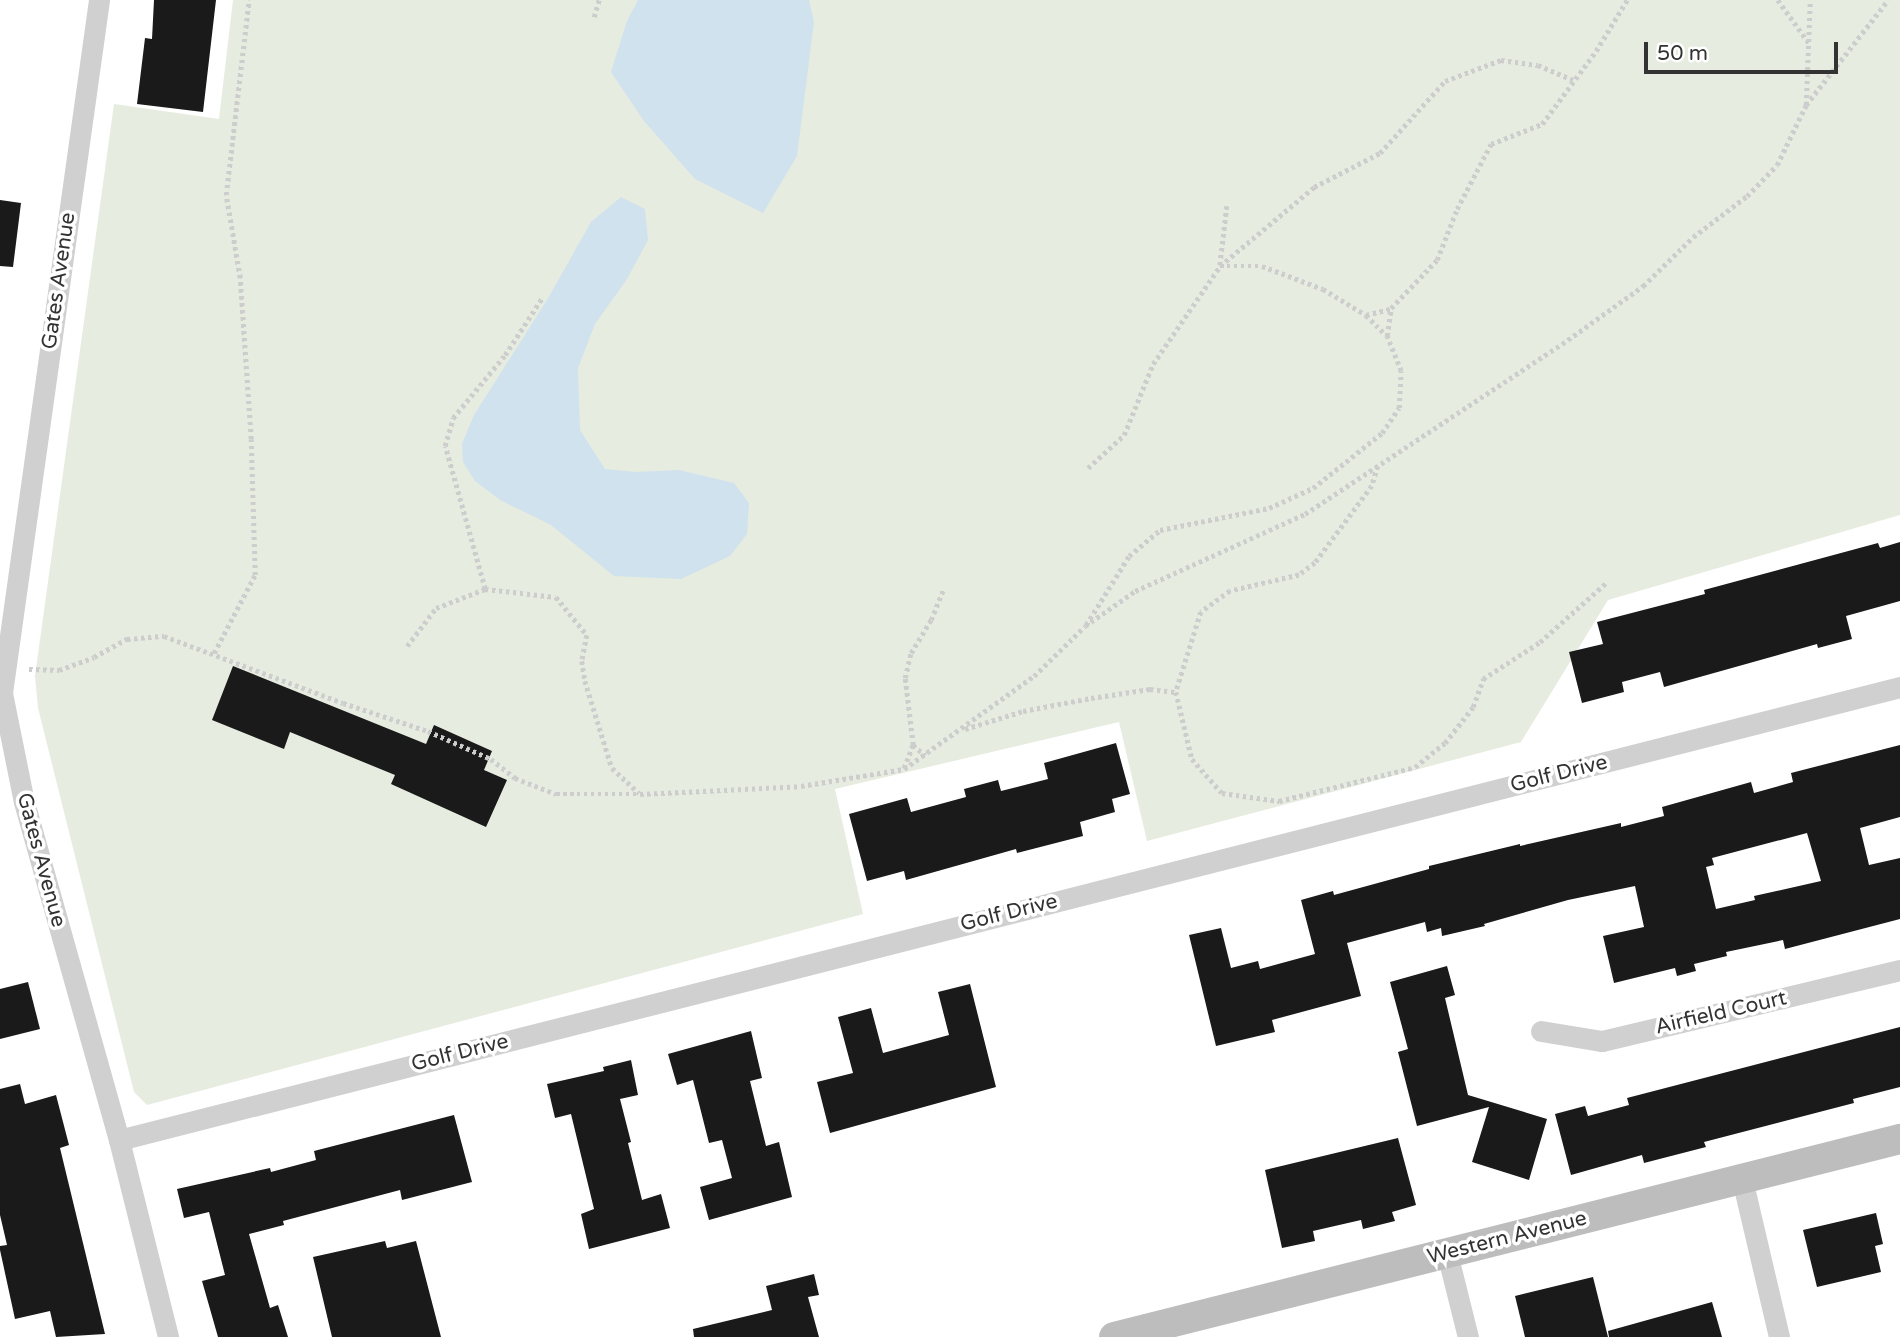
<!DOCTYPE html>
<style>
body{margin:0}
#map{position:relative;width:1900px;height:1337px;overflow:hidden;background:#fff;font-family:"Varela Round",sans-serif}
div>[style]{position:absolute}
.green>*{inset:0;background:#e6ecdf}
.water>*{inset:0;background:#cfe2ee}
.building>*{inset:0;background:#1a1a1a}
.path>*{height:4.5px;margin-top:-2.25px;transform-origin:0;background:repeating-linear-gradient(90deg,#cdcdcd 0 3.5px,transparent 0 7px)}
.street>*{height:21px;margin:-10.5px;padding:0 10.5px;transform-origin:10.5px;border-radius:10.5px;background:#d0d0d0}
.secondary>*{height:30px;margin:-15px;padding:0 15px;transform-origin:15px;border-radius:15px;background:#bdbdbd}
span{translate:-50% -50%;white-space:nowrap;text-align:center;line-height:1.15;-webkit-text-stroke:7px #fff;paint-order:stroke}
.street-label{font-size:21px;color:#333}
.scale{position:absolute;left:1644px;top:42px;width:194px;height:32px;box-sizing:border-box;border:4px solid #333;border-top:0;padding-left:9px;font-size:21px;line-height:24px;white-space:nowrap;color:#333;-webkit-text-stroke:5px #fff;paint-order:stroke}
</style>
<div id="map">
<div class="green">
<i style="clip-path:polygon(233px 0,1900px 0,1900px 515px,1608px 600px,1521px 742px,1147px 841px,1119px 722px,835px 789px,863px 914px,147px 1105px,134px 1092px,38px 708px,35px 676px,114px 104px,219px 119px)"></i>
</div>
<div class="water">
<i style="clip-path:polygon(638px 0,809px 0,814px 22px,797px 156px,763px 213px,695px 179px,644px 121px,611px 72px,627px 21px)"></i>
<i style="clip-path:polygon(621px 197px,645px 209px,648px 240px,627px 279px,595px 324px,578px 368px,580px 430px,605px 469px,636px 472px,679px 470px,734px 483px,749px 503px,747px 534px,730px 556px,681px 579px,614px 576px,551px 525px,500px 500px,475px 481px,463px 462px,462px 444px,474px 415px,547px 300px,591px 222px)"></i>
</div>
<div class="building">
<i style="clip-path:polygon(154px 0,216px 0,203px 112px,137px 104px,145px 38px,152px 39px)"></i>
<i style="clip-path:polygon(0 200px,21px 203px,13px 267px,0 266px)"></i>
<i style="clip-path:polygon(1900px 542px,1900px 601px,1846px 616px,1852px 639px,1818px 648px,1817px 644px,1664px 687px,1660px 672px,1622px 682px,1624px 692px,1582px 703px,1569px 652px,1603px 644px,1597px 622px,1705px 594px,1704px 590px,1878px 543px,1880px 548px)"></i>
<i style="clip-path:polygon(233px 666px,426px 744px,434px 725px,492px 751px,484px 770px,507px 780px,486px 827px,391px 784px,395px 775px,290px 732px,284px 749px,212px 720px)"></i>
<i style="clip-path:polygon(1116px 743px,1130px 794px,1112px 799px,1115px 812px,1080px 822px,1083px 836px,1017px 853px,1016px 849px,906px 880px,904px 871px,867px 881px,849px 814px,907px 798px,911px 812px,966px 797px,964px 789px,998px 780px,1001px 791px,1048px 779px,1044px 763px)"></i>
<i style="clip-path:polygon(evenodd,1900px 745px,1900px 817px,1860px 828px,1869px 865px,1900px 858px,1900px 919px,1785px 949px,1783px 940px,1726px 952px,1727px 956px,1694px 964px,1696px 971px,1677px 976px,1675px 968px,1614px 983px,1603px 936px,1644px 927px,1635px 886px,1568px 900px,1484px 924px,1485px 926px,1442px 936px,1441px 928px,1427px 932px,1425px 922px,1347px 943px,1361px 996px,1272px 1020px,1275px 1032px,1216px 1046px,1189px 935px,1221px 928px,1231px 968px,1258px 961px,1260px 969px,1315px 954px,1301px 900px,1333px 891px,1334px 895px,1429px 869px,1429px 866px,1520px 844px,1520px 846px,1621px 823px,1621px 827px,1664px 816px,1662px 807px,1751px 782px,1754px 793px,1793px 782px,1791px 773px,1900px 745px,1807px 833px,1821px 881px,1754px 896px,1755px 900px,1716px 909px,1706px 867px,1714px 865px,1712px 858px,1807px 833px)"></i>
<i style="clip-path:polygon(1447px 966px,1455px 995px,1445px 998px,1468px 1095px,1547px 1119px,1529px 1180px,1472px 1162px,1489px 1107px,1417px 1126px,1398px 1052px,1408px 1049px,1390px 982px)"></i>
<i style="clip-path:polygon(28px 982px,40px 1029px,0 1039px,0 989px)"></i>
<i style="clip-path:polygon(970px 984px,996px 1087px,830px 1133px,817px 1082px,853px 1073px,838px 1017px,871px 1008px,883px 1053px,949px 1035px,938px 992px)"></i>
<i style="clip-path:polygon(1900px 1027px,1900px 1087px,1853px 1099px,1854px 1103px,1704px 1142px,1706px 1147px,1644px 1163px,1642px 1155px,1571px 1175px,1555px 1114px,1585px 1106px,1588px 1116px,1629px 1105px,1627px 1098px)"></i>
<i style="clip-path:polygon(751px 1031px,762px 1078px,750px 1081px,766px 1146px,779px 1142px,792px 1197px,709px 1220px,700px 1187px,732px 1178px,722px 1140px,709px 1143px,693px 1080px,677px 1085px,668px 1054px)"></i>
<i style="clip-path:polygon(631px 1060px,638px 1095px,620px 1099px,631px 1142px,628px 1143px,642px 1200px,661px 1194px,670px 1228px,589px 1249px,581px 1214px,594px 1209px,571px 1114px,555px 1118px,547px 1084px,604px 1071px,603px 1067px)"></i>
<i style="clip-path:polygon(20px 1084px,25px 1104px,56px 1095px,69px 1145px,60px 1148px,105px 1334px,56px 1337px,50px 1311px,15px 1319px,0 1250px,0 1246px,7px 1245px,0 1215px,0 1089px)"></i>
<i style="clip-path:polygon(454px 1115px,472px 1182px,402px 1200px,400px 1190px,283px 1221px,284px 1225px,249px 1234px,270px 1308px,278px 1305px,288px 1337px,218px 1337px,202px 1281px,225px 1275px,209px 1212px,184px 1218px,177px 1189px,270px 1168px,271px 1172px,316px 1160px,314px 1151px)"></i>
<i style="clip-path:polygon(1398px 1138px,1416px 1205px,1392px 1212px,1395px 1221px,1363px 1229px,1361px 1220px,1313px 1231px,1315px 1241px,1282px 1248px,1265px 1170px)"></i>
<i style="clip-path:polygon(1876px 1213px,1883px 1244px,1875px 1246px,1881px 1272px,1817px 1287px,1803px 1230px)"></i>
<i style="clip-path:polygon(385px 1241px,387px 1248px,416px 1241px,441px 1337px,332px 1337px,313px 1257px)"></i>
<i style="clip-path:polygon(814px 1274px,819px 1295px,808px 1297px,819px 1337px,694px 1337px,693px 1329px,772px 1310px,766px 1286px)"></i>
<i style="clip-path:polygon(1593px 1277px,1608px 1337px,1525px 1337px,1515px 1296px)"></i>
<i style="clip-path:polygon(1712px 1302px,1722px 1337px,1609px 1337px,1608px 1331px)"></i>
</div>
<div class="path">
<i style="left:1778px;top:0;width:53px;rotate:54.2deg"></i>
<i style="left:594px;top:17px;width:18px;rotate:-74deg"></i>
<i style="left:1806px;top:105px;width:105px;rotate:-87.8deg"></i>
<i style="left:1227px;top:206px;width:60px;rotate:96.7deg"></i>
<i style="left:1220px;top:266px;width:42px"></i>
<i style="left:1262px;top:266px;width:65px;rotate:20.7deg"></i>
<i style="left:1323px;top:289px;width:50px;rotate:31.2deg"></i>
<i style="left:1366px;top:315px;width:28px;rotate:45deg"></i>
<i style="left:1366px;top:315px;width:25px;rotate:-14deg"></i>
<i style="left:1378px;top:466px;width:21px;rotate:107deg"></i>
<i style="left:1372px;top:486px;width:96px;rotate:126.5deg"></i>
<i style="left:1315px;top:563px;width:20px;rotate:143deg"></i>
<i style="left:1299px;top:575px;width:71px;rotate:166.9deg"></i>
<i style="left:1230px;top:591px;width:36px;rotate:144deg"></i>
<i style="left:1201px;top:612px;width:84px;rotate:107.4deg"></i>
<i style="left:1176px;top:692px;width:69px;rotate:76.6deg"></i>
<i style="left:1192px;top:759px;width:45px;rotate:48.6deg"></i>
<i style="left:1222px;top:793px;width:58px;rotate:8deg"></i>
<i style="left:1279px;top:801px;width:140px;rotate:-14deg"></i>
<i style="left:1415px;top:767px;width:38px;rotate:-39deg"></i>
<i style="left:1445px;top:743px;width:46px;rotate:-52.1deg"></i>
<i style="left:1473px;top:707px;width:30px;rotate:-70deg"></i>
<i style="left:1483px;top:679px;width:68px;rotate:-33deg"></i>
<i style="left:1540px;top:642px;width:90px;rotate:-41.8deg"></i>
<i style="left:1088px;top:468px;width:49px;rotate:-42.5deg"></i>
<i style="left:1124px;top:435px;width:77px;rotate:-67.8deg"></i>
<i style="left:1153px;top:364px;width:119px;rotate:-55.6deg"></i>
<i style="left:1220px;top:266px;width:123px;rotate:-40deg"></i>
<i style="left:1314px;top:187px;width:74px;rotate:-27.3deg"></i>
<i style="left:1380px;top:153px;width:97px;rotate:-47.9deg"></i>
<i style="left:1445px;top:81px;width:60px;rotate:-20.6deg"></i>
<i style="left:1501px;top:60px;width:37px;rotate:8deg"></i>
<i style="left:1538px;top:65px;width:38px;rotate:23deg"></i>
<i style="left:485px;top:589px;width:148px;rotate:-105.6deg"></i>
<i style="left:445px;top:446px;width:29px;rotate:-74deg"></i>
<i style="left:453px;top:418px;width:82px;rotate:-50.5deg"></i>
<i style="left:505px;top:355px;width:68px;rotate:-57deg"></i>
<i style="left:1086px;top:625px;width:81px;rotate:-58.1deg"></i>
<i style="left:1129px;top:556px;width:40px;rotate:-40deg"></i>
<i style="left:1160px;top:530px;width:111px;rotate:-11.4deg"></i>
<i style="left:1269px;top:508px;width:48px;rotate:-24.4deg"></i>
<i style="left:1313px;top:488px;width:88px;rotate:-38.6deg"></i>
<i style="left:1382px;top:433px;width:30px;rotate:-56deg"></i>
<i style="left:1399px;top:408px;width:37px;rotate:-87deg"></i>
<i style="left:1401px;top:371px;width:38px;rotate:-112deg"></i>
<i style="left:1387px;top:336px;width:28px;rotate:-82deg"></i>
<i style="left:1391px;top:308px;width:66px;rotate:-46.2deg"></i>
<i style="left:1437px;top:260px;width:55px;rotate:-68.6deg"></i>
<i style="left:1457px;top:209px;width:73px;rotate:-62.4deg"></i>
<i style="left:1491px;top:144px;width:55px;rotate:-21.4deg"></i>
<i style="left:1542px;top:124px;width:91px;rotate:-53.5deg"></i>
<i style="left:1596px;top:51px;width:60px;rotate:-58.7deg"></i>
<i style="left:407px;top:646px;width:48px;rotate:-52.7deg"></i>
<i style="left:436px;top:608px;width:53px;rotate:-21.2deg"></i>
<i style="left:485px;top:589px;width:71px;rotate:6.4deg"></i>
<i style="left:556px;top:597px;width:49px;rotate:50.8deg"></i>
<i style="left:587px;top:635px;width:26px;rotate:101deg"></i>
<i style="left:582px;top:661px;width:20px;rotate:81deg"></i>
<i style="left:585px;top:681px;width:91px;rotate:72.8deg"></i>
<i style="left:612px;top:768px;width:37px;rotate:43deg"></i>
<i style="left:214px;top:653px;width:88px;rotate:-62.3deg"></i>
<i style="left:255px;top:575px;width:136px;rotate:-91.7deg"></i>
<i style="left:251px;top:439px;width:161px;rotate:-93.9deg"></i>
<i style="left:240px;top:278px;width:84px;rotate:-99.6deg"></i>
<i style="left:226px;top:195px;width:196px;rotate:-83.3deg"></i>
<i style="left:29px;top:669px;width:30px;rotate:2deg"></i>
<i style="left:59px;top:670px;width:37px;rotate:-20deg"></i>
<i style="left:94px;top:657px;width:38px;rotate:-29deg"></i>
<i style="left:127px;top:639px;width:37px;rotate:-5deg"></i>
<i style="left:164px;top:636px;width:191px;rotate:20.5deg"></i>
<i style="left:343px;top:703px;width:89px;rotate:18.2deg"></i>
<i style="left:428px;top:731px;width:69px;rotate:24deg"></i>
<i style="left:491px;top:759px;width:31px;rotate:38deg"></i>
<i style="left:515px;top:778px;width:44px;rotate:21.3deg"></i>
<i style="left:556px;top:794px;width:84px"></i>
<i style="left:640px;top:794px;width:161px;rotate:-2.8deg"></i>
<i style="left:801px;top:786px;width:104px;rotate:-9.4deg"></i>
<i style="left:904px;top:769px;width:160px;rotate:-35.6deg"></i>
<i style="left:1034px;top:676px;width:71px;rotate:-44.4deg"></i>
<i style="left:1085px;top:626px;width:61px;rotate:-35deg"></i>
<i style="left:1135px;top:591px;width:187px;rotate:-24.4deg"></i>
<i style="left:1305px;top:514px;width:308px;rotate:-33.5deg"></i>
<i style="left:1562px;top:344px;width:100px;rotate:-35.6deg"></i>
<i style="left:1643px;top:286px;width:70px;rotate:-44.4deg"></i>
<i style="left:1693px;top:237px;width:68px;rotate:-37.2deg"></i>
<i style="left:1747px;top:196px;width:43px;rotate:-45.9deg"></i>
<i style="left:1777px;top:165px;width:67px;rotate:-64.2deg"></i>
<i style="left:1806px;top:105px;width:133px;rotate:-52deg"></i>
<i style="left:965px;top:729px;width:61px;rotate:-17.2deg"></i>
<i style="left:1023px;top:711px;width:69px;rotate:-10.8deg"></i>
<i style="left:1091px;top:698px;width:60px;rotate:-8.7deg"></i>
<i style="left:1150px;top:689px;width:26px;rotate:7deg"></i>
<i style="left:913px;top:745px;width:16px;rotate:40deg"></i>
<i style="left:904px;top:768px;width:25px;rotate:-69deg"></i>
<i style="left:913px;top:745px;width:67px;rotate:-96.8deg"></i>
<i style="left:905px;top:678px;width:26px;rotate:-77deg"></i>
<i style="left:911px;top:653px;width:39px;rotate:-59deg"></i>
<i style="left:931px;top:620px;width:32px;rotate:-68deg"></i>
</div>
<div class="street">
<i style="left:99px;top:0;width:700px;rotate:97.97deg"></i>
<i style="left:2px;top:693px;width:111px;rotate:78.6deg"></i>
<i style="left:24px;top:802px;width:351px;rotate:74.3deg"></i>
<i style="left:119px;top:1140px;width:203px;rotate:76deg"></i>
<i style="left:1541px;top:1031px;width:62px;rotate:9.3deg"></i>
<i style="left:1602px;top:1041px;width:306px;rotate:-13.4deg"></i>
<i style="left:119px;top:1140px;width:1838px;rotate:-14.27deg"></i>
<i style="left:1742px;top:1179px;width:162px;rotate:76.8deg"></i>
<i style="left:1447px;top:1253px;width:87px;rotate:76deg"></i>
</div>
<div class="secondary">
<i style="left:1114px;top:1337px;width:811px;rotate:-14.14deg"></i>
</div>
<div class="street-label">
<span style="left:59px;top:281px;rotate:-82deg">Gates Avenue</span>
<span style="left:1559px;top:774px;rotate:-14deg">Golf Drive</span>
<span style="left:41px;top:860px;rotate:75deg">Gates Avenue</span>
<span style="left:1009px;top:913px;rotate:-14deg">Golf Drive</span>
<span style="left:1721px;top:1013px;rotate:-13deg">Airfield Court</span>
<span style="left:460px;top:1053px;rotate:-14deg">Golf Drive</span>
<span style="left:1507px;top:1238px;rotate:-14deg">Western Avenue</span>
</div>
<div class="scale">50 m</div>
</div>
